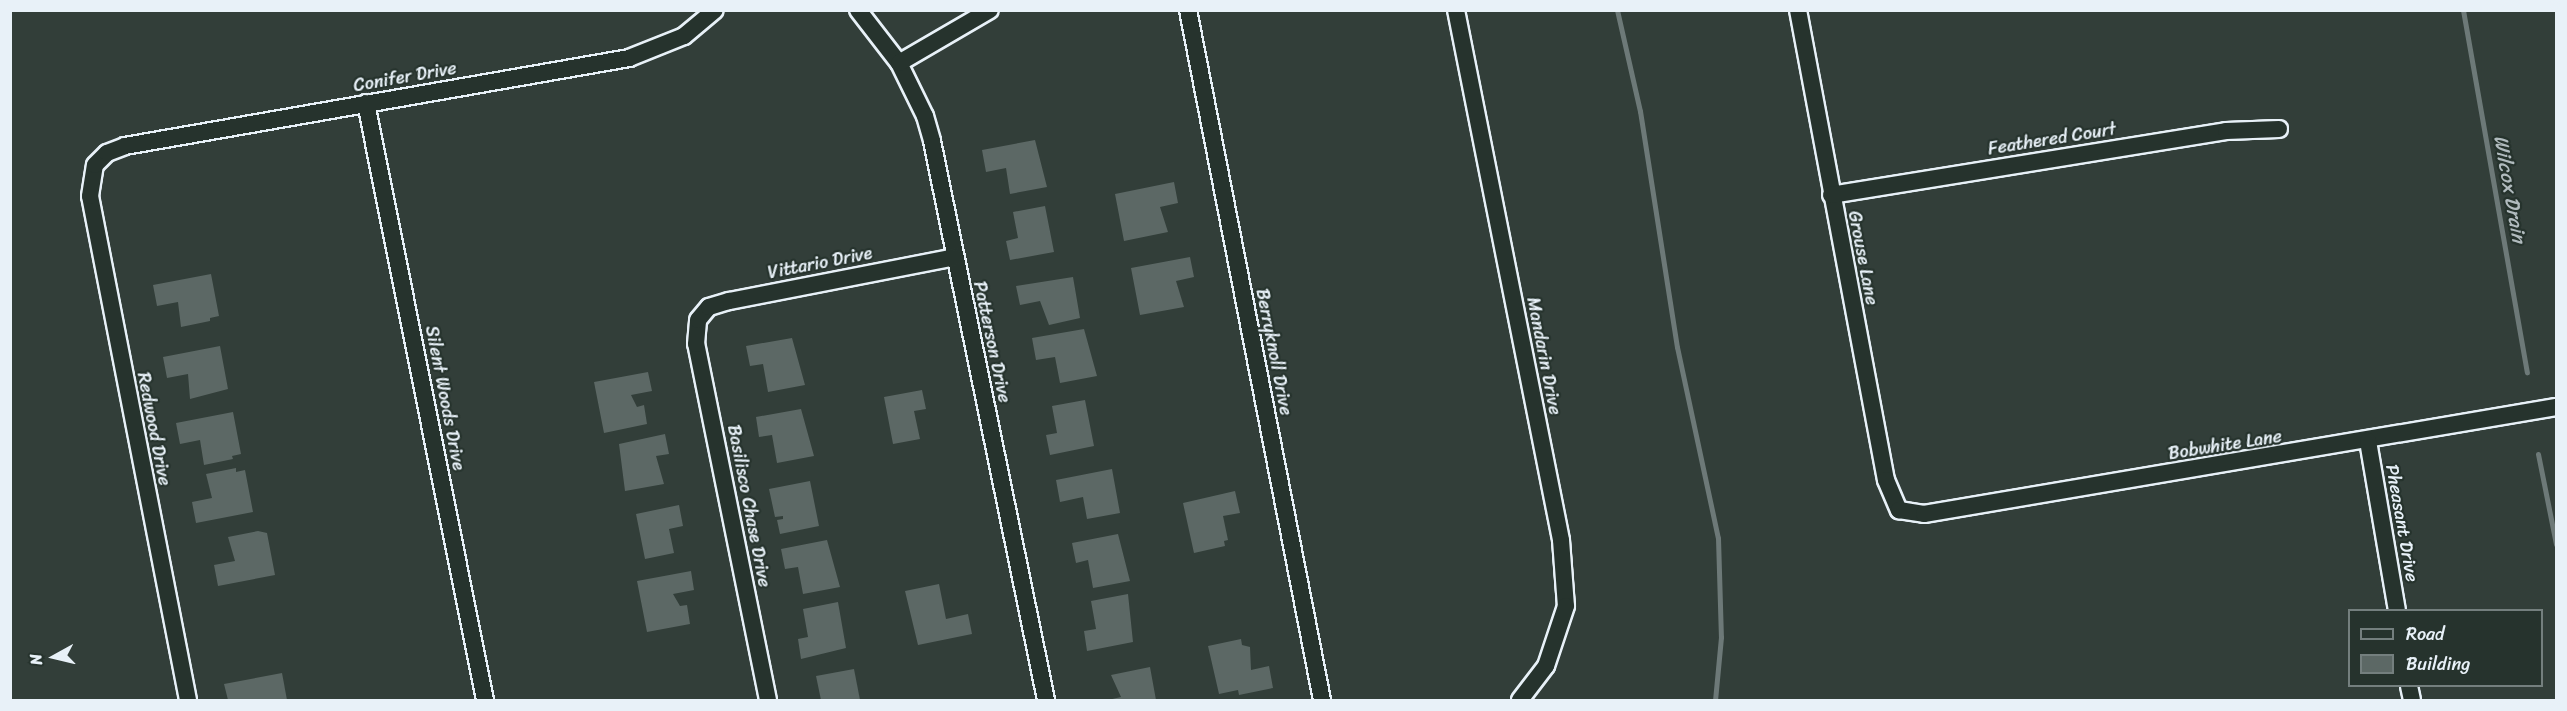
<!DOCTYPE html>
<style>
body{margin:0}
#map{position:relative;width:2567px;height:711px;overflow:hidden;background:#323e39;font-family:Sriracha,sans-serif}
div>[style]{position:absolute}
.stream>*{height:5px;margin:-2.5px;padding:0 2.5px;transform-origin:2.5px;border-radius:2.5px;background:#6d7978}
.building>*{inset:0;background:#5c6865}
.roads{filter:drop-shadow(2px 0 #e8f1f8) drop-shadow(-2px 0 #e8f1f8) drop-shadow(0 2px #e8f1f8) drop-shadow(0 -2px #e8f1f8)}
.street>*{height:16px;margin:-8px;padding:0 8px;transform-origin:8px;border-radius:8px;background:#26332d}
span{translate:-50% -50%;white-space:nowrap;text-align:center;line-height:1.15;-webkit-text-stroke:4.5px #26332d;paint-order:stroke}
.street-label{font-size:18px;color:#e8f1f8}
.water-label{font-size:20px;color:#b1bbbe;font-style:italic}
.frame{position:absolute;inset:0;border:12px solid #e8f1f8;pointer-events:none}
.legend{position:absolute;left:2348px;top:609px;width:195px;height:78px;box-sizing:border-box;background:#26332d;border:2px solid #747f7e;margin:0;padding:8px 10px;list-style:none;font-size:18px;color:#e8f1f8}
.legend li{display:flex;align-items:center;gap:12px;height:30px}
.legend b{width:30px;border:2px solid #747f7e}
.north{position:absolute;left:24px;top:627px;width:60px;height:60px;-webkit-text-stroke:4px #26332d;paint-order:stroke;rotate:262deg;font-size:16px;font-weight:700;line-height:24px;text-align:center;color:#e8f1f8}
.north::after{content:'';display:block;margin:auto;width:21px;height:27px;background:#e8f1f8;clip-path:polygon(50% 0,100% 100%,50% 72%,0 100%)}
</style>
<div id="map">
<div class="stream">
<i style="left:1617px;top:10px;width:104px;rotate:77.2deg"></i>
<i style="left:1640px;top:111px;width:239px;rotate:81.1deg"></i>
<i style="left:1677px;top:347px;width:195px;rotate:77.9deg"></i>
<i style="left:1718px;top:538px;width:99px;rotate:88.3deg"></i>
<i style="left:1721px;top:637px;width:63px;rotate:95.4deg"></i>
<i style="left:2463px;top:10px;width:368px;rotate:80deg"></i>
<i style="left:2538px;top:454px;width:92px;rotate:78.7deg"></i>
</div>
<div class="building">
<i style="clip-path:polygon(1035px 140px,1047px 187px,1010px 194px,1006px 168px,986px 172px,982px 150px)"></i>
<i style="clip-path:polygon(1174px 182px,1178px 203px,1160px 207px,1168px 232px,1124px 241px,1115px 194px)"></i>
<i style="clip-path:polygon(1045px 206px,1054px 252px,1010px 260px,1006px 241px,1018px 238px,1013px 212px)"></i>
<i style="clip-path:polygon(1190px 257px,1194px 277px,1176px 281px,1184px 307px,1140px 315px,1131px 268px)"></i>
<i style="clip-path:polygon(211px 274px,219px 316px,210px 318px,210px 321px,181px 327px,178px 302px,157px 306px,153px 285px)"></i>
<i style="clip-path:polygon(1073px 277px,1080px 318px,1049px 325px,1040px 301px,1020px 305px,1016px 286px)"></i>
<i style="clip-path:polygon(1084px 329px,1097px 376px,1060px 383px,1055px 357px,1036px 360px,1032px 338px)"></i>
<i style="clip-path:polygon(792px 338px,805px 385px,768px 392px,763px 364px,750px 366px,746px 346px)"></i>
<i style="clip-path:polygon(220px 346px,228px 389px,190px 399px,188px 374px,167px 378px,163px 357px)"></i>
<i style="clip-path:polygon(648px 372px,652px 391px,631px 395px,637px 407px,644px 405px,647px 424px,604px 433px,594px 382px)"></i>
<i style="clip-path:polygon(922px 390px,926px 409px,914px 411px,920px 439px,893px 444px,884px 397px)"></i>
<i style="clip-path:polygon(1085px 400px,1094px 446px,1050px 455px,1046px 435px,1057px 433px,1052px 406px)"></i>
<i style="clip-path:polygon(801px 409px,814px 456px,777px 463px,772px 435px,759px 437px,756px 417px)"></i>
<i style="clip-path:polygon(233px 412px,241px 454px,232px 456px,233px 459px,204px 465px,200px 440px,180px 444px,176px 423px)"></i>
<i style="clip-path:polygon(665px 434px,669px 454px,656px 456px,664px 484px,625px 491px,619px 444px)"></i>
<i style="clip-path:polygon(236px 468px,236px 472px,245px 470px,253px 512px,196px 523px,192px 502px,212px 498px,206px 474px)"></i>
<i style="clip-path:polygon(1112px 469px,1120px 513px,1087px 519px,1083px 497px,1060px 502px,1056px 480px)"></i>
<i style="clip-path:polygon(810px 481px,819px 526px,780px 534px,777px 520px,783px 519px,783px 516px,775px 517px,769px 489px)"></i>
<i style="clip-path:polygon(1235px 491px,1240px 513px,1223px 516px,1228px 540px,1224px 541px,1225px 546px,1194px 553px,1183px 503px)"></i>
<i style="clip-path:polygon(679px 505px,683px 526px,669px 529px,674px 553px,645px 559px,636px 514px)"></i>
<i style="clip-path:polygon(258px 531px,267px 533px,275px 575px,218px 586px,214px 565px,235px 561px,228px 537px)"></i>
<i style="clip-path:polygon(1118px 534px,1130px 581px,1093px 588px,1088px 560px,1076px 563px,1072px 543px)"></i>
<i style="clip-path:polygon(827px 540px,840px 587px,803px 594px,798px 567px,785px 569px,781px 549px)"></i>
<i style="clip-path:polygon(691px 571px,694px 590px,673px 594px,680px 606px,687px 605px,690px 624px,647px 632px,637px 581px)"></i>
<i style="clip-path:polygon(939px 584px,946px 619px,968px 614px,972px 634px,918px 645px,905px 591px)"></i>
<i style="clip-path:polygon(1128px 594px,1133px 642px,1087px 651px,1084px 631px,1096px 629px,1091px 601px)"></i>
<i style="clip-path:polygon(838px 602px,846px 648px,801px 659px,798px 639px,808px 637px,803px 609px)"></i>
<i style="clip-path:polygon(1241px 639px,1242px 645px,1250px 647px,1251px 670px,1269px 666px,1273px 688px,1239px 695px,1238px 690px,1219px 694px,1208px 646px)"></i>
<i style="clip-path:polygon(1150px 667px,1156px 700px,1108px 700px,1121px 697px,1111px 675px)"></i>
<i style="clip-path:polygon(854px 669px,860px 700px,821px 700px,816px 676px)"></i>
<i style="clip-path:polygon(282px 673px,287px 700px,228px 700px,224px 684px)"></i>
</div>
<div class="roads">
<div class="street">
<i style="left:858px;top:10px;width:67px;rotate:52.3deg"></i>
<i style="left:899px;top:63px;width:59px;rotate:63.9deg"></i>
<i style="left:925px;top:116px;width:26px;rotate:74deg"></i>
<i style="left:932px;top:141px;width:571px;rotate:78.47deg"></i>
<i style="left:1188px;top:10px;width:703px;rotate:79.01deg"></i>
<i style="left:1456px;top:10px;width:540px;rotate:78.79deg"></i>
<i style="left:1561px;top:540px;width:66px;rotate:85.7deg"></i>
<i style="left:1566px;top:606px;width:63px;rotate:108.4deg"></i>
<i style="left:1546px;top:666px;width:43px;rotate:127.4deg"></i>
<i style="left:1798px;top:10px;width:478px;rotate:79.4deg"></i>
<i style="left:1886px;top:480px;width:33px;rotate:67deg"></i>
<i style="left:1899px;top:510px;width:25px;rotate:9deg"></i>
<i style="left:1924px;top:514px;width:641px;rotate:-9.61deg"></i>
<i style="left:899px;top:63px;width:105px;rotate:-30.2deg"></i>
<i style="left:366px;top:103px;width:609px;rotate:78.73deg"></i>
<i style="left:1831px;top:195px;width:400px;rotate:-9.2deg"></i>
<i style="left:2226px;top:131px;width:53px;rotate:-2.2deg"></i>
<i style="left:2368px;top:441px;width:171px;rotate:80.3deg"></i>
<i style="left:2409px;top:686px;width:14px;rotate:78deg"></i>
<i style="left:188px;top:700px;width:513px;rotate:-101deg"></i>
<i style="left:90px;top:196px;width:31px;rotate:-81deg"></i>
<i style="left:95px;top:165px;width:17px;rotate:-45deg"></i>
<i style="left:107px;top:153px;width:19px;rotate:-21deg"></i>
<i style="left:125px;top:146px;width:512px;rotate:-9.9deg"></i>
<i style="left:629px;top:58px;width:59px;rotate:-21.8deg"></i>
<i style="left:684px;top:36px;width:40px;rotate:-40deg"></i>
<i style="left:768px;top:700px;width:363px;rotate:-101.4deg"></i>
<i style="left:696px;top:344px;width:24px;rotate:-85deg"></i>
<i style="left:698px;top:320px;width:17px;rotate:-50deg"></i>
<i style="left:709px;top:307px;width:21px;rotate:-17deg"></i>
<i style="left:729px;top:301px;width:230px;rotate:-11deg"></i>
</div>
</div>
<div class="street-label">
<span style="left:405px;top:77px;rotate:-10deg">Conifer Drive</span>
<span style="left:2052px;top:139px;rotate:-9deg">Feathered Court</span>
<span style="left:1863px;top:258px;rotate:79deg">Grouse Lane</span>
<span style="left:820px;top:263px;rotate:-11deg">Vittario Drive</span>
<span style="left:992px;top:342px;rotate:78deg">Patterson Drive</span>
<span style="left:1274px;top:352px;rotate:79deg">Berryknoll Drive</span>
<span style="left:1544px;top:356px;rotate:79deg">Mandarin Drive</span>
<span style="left:445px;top:398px;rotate:79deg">Silent Woods Drive</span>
<span style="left:154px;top:429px;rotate:79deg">Redwood Drive</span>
<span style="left:2225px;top:445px;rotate:-9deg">Bobwhite Lane</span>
<span style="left:749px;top:506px;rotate:79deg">Basilisco Chase Drive</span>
<span style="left:2402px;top:523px;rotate:80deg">Pheasant Drive</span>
</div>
<div class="water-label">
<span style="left:2510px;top:189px;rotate:80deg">Wilcox Drain</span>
</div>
<div class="frame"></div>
<ul class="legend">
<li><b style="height:8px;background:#26332d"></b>Road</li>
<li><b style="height:16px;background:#5c6865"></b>Building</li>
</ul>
<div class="north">N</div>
</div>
